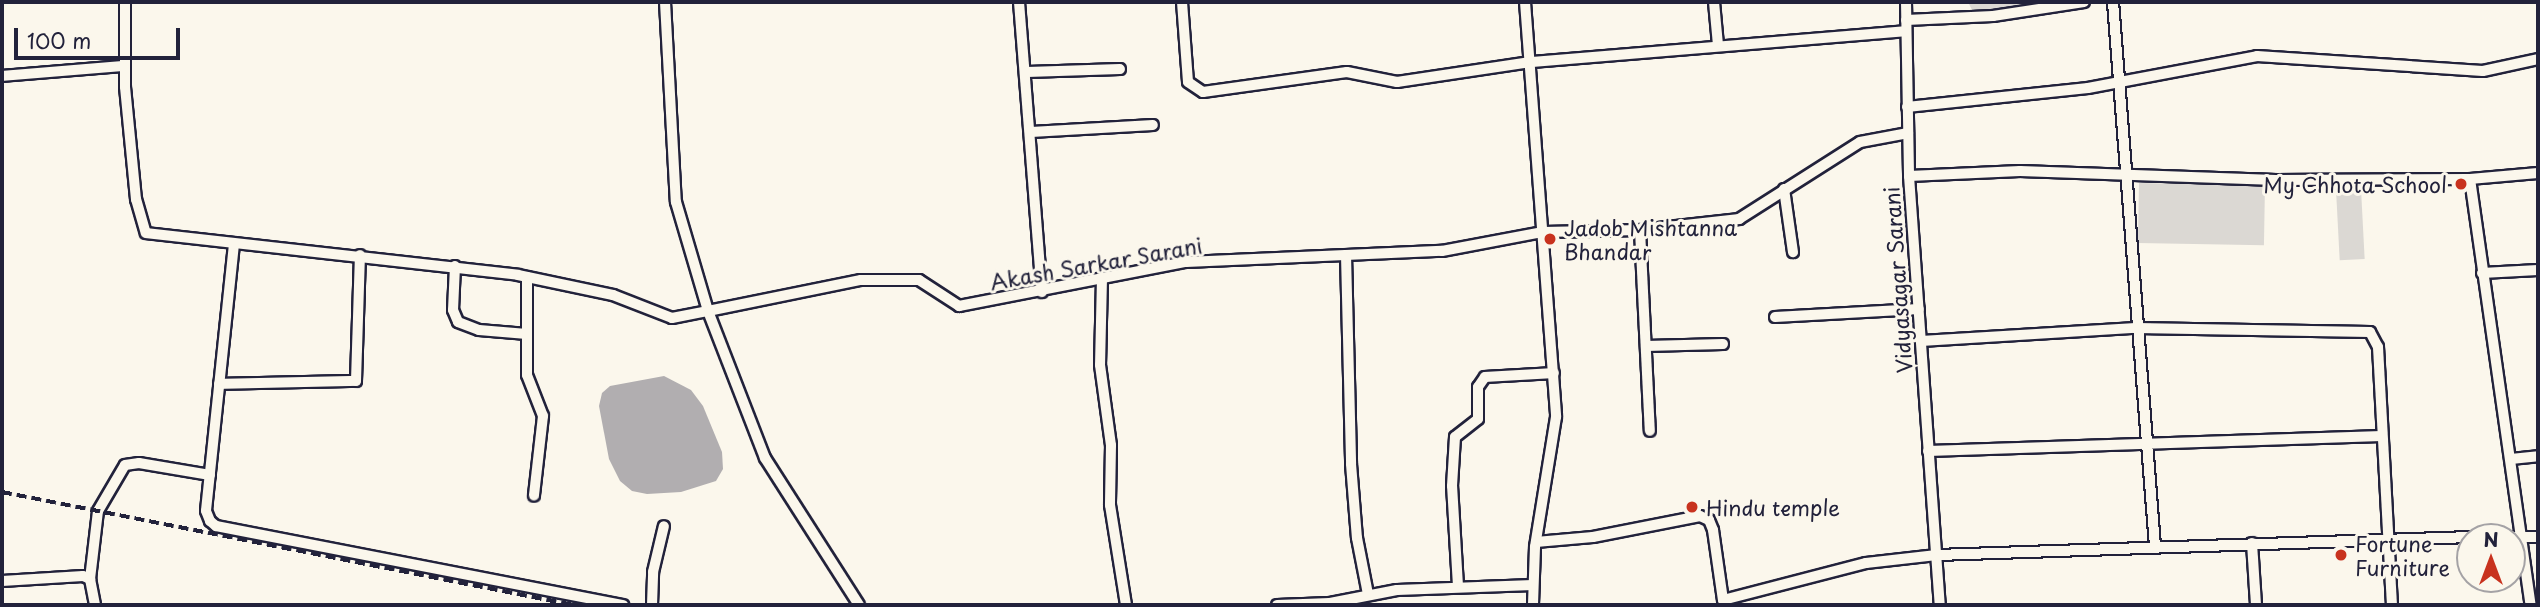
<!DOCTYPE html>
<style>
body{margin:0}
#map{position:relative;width:2540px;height:607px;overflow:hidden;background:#fbf7ec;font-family:"Playpen Sans",sans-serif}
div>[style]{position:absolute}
.green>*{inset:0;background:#dbd8d3;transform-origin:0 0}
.water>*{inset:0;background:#b1aeb0}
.roads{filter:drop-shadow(2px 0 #22223b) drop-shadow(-2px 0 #22223b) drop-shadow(0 2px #22223b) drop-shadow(0 -2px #22223b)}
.street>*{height:10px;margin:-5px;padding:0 5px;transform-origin:5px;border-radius:5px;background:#fbf7ec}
.rail>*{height:3.5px;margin-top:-1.75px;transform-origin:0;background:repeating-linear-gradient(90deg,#22223b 0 10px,transparent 0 15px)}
.dots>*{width:19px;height:19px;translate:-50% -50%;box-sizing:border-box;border:4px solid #fbf7ec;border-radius:50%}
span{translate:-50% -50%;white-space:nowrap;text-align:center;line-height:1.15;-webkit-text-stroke:6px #fbf7ec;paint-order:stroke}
.poi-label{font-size:21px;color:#22223b}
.right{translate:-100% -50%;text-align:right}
.left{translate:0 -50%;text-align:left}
.street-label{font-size:21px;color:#22223b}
.frame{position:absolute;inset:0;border:4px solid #22223b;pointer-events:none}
.north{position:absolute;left:2456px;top:523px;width:70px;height:70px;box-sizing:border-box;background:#fbf7ec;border:2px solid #a4a2a5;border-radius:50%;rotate:0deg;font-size:19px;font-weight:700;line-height:28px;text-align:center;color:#22223b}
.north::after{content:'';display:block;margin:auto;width:24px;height:32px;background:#c8321e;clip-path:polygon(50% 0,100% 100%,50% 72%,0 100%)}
.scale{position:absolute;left:14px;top:28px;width:166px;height:32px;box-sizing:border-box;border:4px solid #22223b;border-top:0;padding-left:9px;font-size:21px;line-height:24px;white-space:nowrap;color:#22223b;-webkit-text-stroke:5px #fbf7ec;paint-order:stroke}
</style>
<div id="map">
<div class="green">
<i style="clip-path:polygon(1968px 2px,2055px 2px,1973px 12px)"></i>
<i style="left:2139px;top:183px;width:126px;height:60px;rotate:1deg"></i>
<i style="left:2361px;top:189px;width:70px;height:25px;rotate:87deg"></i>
</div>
<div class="water">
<i style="clip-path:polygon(664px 376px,691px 390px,703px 406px,722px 452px,723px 469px,716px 481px,681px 492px,647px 494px,632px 491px,620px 481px,609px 459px,599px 406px,602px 393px,610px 386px)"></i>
</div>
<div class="roads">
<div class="street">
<i style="left:125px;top:2px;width:85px;rotate:90deg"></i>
<i style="left:125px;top:87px;width:113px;rotate:84.4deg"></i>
<i style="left:136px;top:199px;width:35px;rotate:74deg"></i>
<i style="left:146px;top:233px;width:374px;rotate:6.4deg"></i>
<i style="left:518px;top:275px;width:97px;rotate:11.9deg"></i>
<i style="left:613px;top:295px;width:63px;rotate:21.3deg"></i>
<i style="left:672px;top:318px;width:37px;rotate:-11deg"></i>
<i style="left:708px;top:311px;width:158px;rotate:68.8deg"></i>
<i style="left:765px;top:458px;width:174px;rotate:57.4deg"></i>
<i style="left:665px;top:2px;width:200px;rotate:86.9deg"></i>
<i style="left:676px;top:202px;width:114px;rotate:73.6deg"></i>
<i style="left:708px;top:311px;width:156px;rotate:-11.5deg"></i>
<i style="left:861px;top:280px;width:58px"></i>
<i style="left:919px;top:280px;width:48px;rotate:33deg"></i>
<i style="left:959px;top:306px;width:231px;rotate:-11deg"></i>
<i style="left:1186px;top:262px;width:256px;rotate:-2.5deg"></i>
<i style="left:1442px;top:251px;width:103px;rotate:-10.7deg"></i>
<i style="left:1543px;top:232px;width:97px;rotate:-1.2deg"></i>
<i style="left:1640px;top:230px;width:201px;rotate:87.2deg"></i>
<i style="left:1019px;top:2px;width:291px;rotate:85.5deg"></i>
<i style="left:1182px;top:2px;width:80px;rotate:85.7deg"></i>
<i style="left:1188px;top:82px;width:18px;rotate:34deg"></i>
<i style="left:1203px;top:92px;width:145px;rotate:-7.9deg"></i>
<i style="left:1347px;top:72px;width:51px;rotate:11.3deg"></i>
<i style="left:1397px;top:82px;width:135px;rotate:-8.5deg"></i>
<i style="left:1531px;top:62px;width:376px;rotate:-4.7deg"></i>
<i style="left:1525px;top:2px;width:416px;rotate:85.7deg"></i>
<i style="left:1556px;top:417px;width:132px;rotate:99.2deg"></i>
<i style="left:1535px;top:547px;width:58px;rotate:92deg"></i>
<i style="left:1714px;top:2px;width:43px;rotate:84.7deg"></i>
<i style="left:1906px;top:2px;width:174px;rotate:89deg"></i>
<i style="left:1909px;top:176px;width:430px;rotate:85.9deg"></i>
<i style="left:2113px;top:2px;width:546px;rotate:85.59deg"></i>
<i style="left:1906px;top:20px;width:87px;rotate:-2.6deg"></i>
<i style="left:1993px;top:16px;width:92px;rotate:-8.7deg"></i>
<i style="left:1027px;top:72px;width:93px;rotate:-1.8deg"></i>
<i style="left:2px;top:76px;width:122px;rotate:-4.7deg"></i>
<i style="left:1907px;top:107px;width:182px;rotate:-6deg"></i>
<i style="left:2088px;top:88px;width:172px;rotate:-10.7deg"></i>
<i style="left:2257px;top:56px;width:226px;rotate:3.8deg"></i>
<i style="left:2483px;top:71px;width:56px;rotate:-12.3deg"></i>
<i style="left:1031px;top:132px;width:122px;rotate:-3.3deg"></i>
<i style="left:1909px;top:176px;width:111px;rotate:-2.6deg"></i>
<i style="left:2020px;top:171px;width:256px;rotate:2deg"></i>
<i style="left:2276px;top:180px;width:194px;rotate:-0.3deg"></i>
<i style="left:2470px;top:179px;width:68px;rotate:-5deg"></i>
<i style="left:2470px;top:179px;width:430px;rotate:81.9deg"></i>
<i style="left:1784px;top:189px;width:64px;rotate:81.9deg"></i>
<i style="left:1640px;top:230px;width:100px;rotate:-6.3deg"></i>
<i style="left:1739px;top:219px;width:143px;rotate:-32.5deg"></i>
<i style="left:1860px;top:142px;width:49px;rotate:-10.6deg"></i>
<i style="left:234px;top:244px;width:268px;rotate:96deg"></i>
<i style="left:206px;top:511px;width:11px;rotate:68deg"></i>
<i style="left:210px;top:521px;width:8px;rotate:40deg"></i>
<i style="left:216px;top:526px;width:415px;rotate:11deg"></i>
<i style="left:1346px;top:255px;width:209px;rotate:88.6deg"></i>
<i style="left:1351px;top:464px;width:74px;rotate:85.4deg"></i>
<i style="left:1357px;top:538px;width:57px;rotate:78.9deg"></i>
<i style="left:455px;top:266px;width:44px;rotate:92.6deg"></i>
<i style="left:453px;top:310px;width:13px;rotate:67deg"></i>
<i style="left:458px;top:322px;width:22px;rotate:21deg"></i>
<i style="left:479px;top:330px;width:48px;rotate:4.8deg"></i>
<i style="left:2482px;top:273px;width:56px;rotate:-3.1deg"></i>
<i style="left:527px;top:277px;width:98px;rotate:90deg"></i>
<i style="left:527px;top:375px;width:44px;rotate:68.7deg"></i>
<i style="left:543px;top:416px;width:80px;rotate:96.5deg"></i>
<i style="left:1102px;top:278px;width:87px;rotate:91.3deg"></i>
<i style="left:1100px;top:365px;width:81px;rotate:82.2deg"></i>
<i style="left:1111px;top:445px;width:60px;rotate:91deg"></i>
<i style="left:1110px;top:505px;width:101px;rotate:80.9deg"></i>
<i style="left:1775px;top:317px;width:144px;rotate:-3.2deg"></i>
<i style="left:1921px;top:341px;width:215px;rotate:-3.5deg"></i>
<i style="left:2136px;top:328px;width:234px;rotate:1deg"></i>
<i style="left:2370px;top:332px;width:17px;rotate:62deg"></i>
<i style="left:2378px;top:347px;width:258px;rotate:86.9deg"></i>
<i style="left:1646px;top:346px;width:77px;rotate:-1.5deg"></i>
<i style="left:219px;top:384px;width:137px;rotate:-1.3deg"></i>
<i style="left:356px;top:381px;width:126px;rotate:-88.2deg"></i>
<i style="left:1928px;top:451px;width:454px;rotate:-1.9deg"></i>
<i style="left:2511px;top:459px;width:27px;rotate:-6deg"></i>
<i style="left:2512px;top:537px;width:26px"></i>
<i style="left:1536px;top:542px;width:57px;rotate:-5deg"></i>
<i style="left:1593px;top:537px;width:109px;rotate:-11.1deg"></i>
<i style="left:1700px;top:516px;width:10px;rotate:24deg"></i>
<i style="left:1709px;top:520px;width:11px;rotate:68deg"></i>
<i style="left:1713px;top:530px;width:71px;rotate:81.9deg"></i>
<i style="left:1723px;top:600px;width:148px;rotate:-14.5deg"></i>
<i style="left:1866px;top:563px;width:71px;rotate:-6.4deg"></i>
<i style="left:1937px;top:555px;width:533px;rotate:-1.93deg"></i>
<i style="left:2252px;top:543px;width:62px;rotate:86.3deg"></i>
<i style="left:90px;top:579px;width:68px;rotate:-83.3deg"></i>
<i style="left:98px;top:511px;width:53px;rotate:-59.6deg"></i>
<i style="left:125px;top:465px;width:14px;rotate:-8deg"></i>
<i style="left:139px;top:463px;width:72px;rotate:9.6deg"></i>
<i style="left:2px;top:581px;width:81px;rotate:-3.5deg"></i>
<i style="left:83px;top:576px;width:8px;rotate:23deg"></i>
<i style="left:90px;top:579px;width:26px;rotate:79deg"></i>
<i style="left:1458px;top:586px;width:100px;rotate:-93.4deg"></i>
<i style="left:1452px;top:486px;width:49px;rotate:-86.5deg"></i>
<i style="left:1455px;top:437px;width:29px;rotate:-38deg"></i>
<i style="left:1478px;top:419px;width:32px;rotate:-90deg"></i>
<i style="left:1478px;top:387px;width:12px;rotate:-55deg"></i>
<i style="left:1485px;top:377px;width:69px;rotate:-3.3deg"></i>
<i style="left:652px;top:605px;width:33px;rotate:-88deg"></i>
<i style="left:653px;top:572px;width:47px;rotate:-76.6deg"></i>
<i style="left:1277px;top:605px;width:53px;rotate:-2.2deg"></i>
<i style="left:1330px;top:603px;width:68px;rotate:-11deg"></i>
<i style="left:1397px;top:590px;width:136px;rotate:-2.1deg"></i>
</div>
</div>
<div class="rail">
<i style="left:2px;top:492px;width:582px;rotate:11.19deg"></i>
</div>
<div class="dots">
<i style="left:2461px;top:184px;background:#c8321e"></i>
<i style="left:1550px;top:239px;background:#c8321e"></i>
<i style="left:1692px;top:507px;background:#c8321e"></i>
<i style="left:2341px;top:555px;background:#c8321e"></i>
</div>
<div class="poi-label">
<span class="right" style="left:2447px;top:184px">My Chhota School</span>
<span class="left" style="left:1564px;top:239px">Jadob Mishtanna<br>Bhandar</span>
<span class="left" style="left:1706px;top:507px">Hindu temple</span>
<span class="left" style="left:2355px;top:555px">Fortune<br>Furniture</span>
</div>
<div class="street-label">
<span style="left:1096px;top:263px;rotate:-10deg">Akash Sarkar Sarani</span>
<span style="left:1897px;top:280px;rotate:-94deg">Vidyasagar Sarani</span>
</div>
<div class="frame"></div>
<div class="north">N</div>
<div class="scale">100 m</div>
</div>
